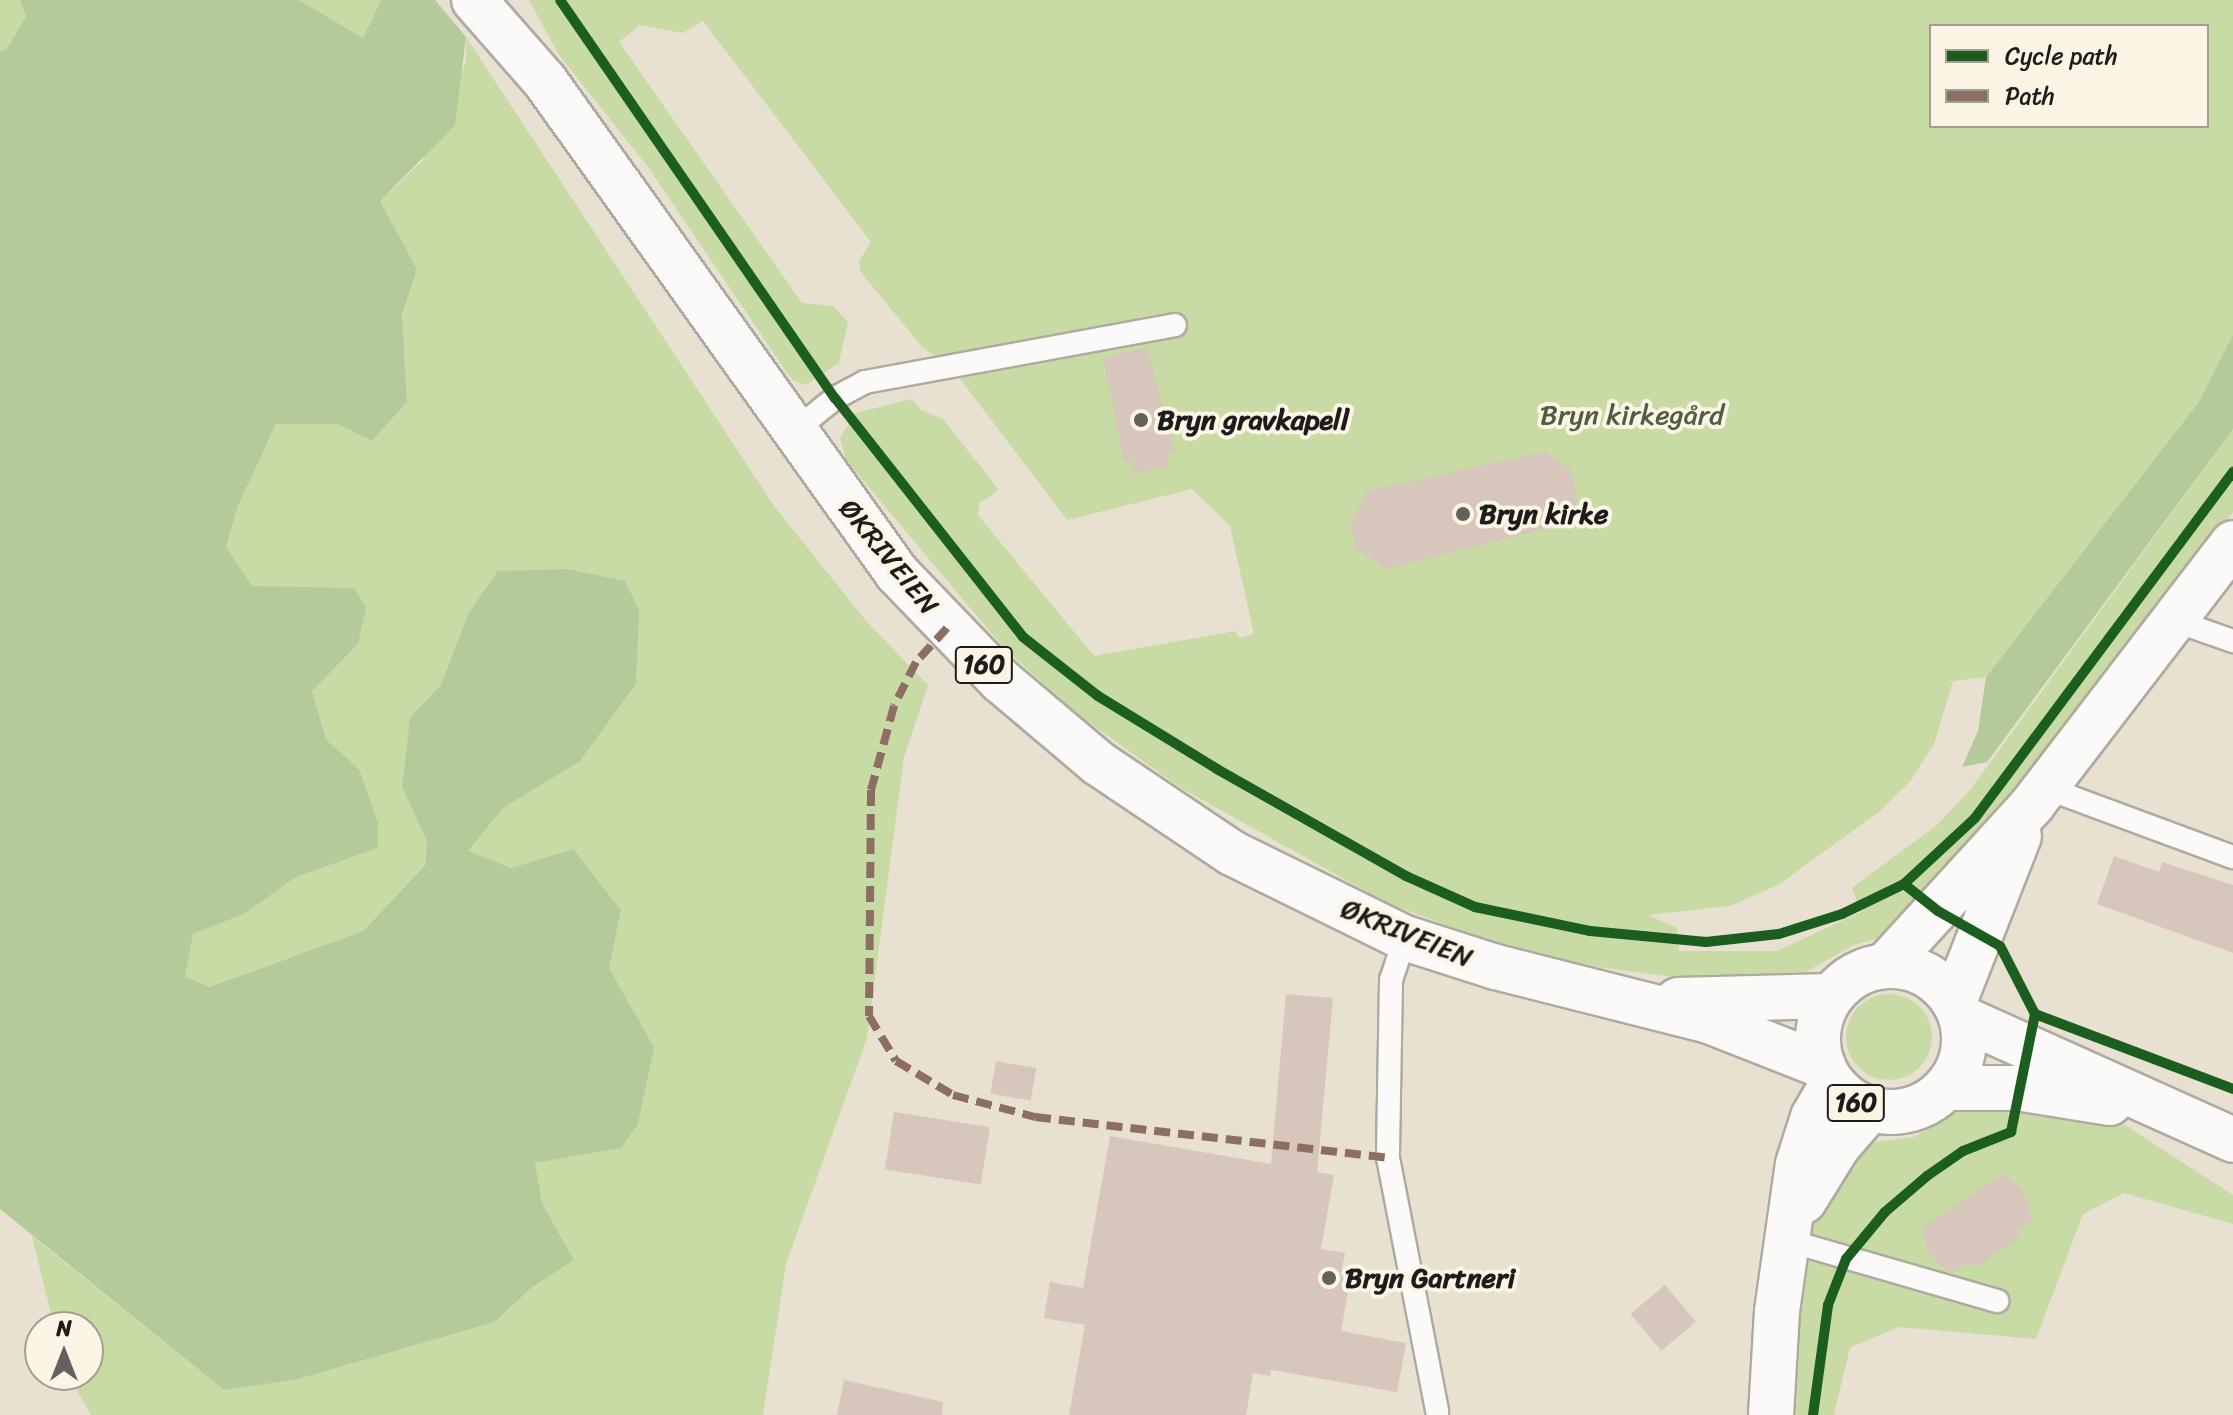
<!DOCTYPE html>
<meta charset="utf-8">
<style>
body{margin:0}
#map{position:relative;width:2233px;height:1415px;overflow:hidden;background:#e8e0d0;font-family:Sriracha,sans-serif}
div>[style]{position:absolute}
.green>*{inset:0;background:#c8dba5}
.round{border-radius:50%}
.forest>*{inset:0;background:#b4ca9b}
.building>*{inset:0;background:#d6c6bc;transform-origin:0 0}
.roads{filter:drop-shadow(2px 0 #afaaa0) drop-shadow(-2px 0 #afaaa0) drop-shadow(0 2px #afaaa0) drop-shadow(0 -2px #afaaa0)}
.lane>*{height:22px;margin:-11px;padding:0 11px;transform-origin:11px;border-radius:11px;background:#fcfaf8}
.secondary>*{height:44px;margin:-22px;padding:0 22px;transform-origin:22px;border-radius:22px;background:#fcfaf8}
.primary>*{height:44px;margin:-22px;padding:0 22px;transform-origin:22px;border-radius:22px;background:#fcfaf8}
.primary>.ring{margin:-22px;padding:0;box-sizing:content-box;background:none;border:44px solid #fcfaf8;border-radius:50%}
.quiet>*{height:8px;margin-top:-4px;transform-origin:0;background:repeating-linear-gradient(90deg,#8d6e63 0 16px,transparent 0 24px)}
.cycleway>*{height:10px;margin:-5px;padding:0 5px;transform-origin:5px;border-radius:5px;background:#1b5e20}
.dots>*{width:22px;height:22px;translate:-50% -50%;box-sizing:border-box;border:4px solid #fcf5e5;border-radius:50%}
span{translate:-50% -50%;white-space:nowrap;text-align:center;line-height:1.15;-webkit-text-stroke:8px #fcf5e5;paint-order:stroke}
.shield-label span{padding:2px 6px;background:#fcf5e5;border:2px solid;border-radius:6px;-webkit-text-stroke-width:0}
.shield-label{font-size:26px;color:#1c1c1c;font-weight:700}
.park-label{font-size:28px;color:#4f5d40}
.poi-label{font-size:28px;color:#1c1c1c;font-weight:700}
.left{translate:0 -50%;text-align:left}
.street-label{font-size:28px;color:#1c1c1c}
.legend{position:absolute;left:1929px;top:24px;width:280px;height:104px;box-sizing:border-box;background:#fcf5e5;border:2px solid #a29e95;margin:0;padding:10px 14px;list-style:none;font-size:24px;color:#1c1c1c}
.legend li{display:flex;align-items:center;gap:16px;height:40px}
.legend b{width:40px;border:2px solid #a29e95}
.north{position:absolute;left:24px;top:1311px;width:80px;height:80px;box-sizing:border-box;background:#fcf5e5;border:2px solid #a29e95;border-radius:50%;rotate:0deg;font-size:22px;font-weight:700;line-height:32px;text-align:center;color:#1c1c1c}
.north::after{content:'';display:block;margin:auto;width:28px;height:36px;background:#63615b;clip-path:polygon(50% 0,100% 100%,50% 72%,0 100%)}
</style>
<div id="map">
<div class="green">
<i style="clip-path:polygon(0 0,20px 0,26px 16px,6px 50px,0 52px)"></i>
<i style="clip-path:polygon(299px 0,381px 0,363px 38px)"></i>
<i style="clip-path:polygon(evenodd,529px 0,2233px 0,2233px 335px,2198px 403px,1986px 677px,1953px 681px,1934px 744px,1910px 782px,1880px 811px,1778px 885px,1730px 906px,1648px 915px,1677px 928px,1679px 951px,1777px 951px,1861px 912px,1852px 888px,1937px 825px,1970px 790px,2233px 429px,2233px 512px,2004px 808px,1892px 934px,1854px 945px,1793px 979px,1712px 982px,1568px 963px,1502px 946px,1385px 902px,1181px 788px,1073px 711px,1003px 647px,846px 460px,840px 438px,855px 413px,912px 399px,921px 410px,943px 419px,999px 490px,980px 503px,978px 515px,1094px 656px,1236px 631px,1238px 638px,1254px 634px,1230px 526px,1192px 489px,1067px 520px,951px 367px,922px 347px,860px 271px,859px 261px,871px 242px,703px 21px,683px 33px,640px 25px,619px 42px,802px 303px,833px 306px,848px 322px,839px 363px,806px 385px,792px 380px,648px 167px,559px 55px,529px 0,1931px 26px,2207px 26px,2207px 126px,1931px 126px,1931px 26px)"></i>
<i style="clip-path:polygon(466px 37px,774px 506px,867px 622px,928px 685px,904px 757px,867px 1038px,786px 1264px,763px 1415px,91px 1415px,68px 1375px,88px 1375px,88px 1327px,54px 1327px,32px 1236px,224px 1390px,295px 1380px,495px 1322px,531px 1288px,574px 1260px,542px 1203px,534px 1163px,621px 1148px,654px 1047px,609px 968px,621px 910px,573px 849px,511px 868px,467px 851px,503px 808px,579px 762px,468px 614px,441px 685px,410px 717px,402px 787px,427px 841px,425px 864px,363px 931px,208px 987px,184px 975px,193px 934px,244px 914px,296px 877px,378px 848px,359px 769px,325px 740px,312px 690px,358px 644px,296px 590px,251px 586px,226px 547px,238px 506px,276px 424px,338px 424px,372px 441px,407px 402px,402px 314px,417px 269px,380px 201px,422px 161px,466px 62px)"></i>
<i class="round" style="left:1846px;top:994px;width:86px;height:86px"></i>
<i style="clip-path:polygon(1970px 1104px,2072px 1110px,2122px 1123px,2233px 1195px,2233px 1224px,2124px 1193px,2083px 1214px,2036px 1339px,1898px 1327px,1850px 1348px,1834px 1415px,1787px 1415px,1796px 1276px,1817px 1202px,1863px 1143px,1914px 1137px)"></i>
</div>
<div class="forest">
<i style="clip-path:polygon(20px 0,299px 0,363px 38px,381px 0,435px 0,466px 37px,455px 125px,380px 201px,417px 269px,402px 314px,407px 402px,372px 441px,338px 424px,276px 424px,238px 506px,226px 547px,252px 586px,354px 588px,366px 607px,358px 644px,312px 691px,326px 740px,359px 769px,378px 823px,378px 848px,296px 877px,244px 914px,193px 934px,185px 976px,209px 987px,363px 931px,425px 865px,427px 841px,402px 787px,410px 717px,441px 685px,468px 614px,498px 571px,567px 569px,625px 581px,639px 610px,636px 684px,579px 762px,503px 808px,468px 851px,511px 868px,573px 849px,621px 910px,609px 968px,654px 1047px,638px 1124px,621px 1148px,535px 1163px,542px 1203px,574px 1260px,531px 1288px,495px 1322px,295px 1380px,224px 1390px,0 1209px,0 52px,6px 50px,26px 16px)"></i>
<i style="clip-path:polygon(2233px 335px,2233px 429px,1987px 762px,1962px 767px,1978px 731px,1986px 677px,2198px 403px)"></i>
</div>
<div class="building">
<i style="clip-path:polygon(1147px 347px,1175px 451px,1167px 453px,1170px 466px,1135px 474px,1131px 461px,1124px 462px,1103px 358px)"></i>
<i style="clip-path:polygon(1544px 452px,1571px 469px,1578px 500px,1561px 525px,1387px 569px,1356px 549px,1350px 524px,1366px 491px)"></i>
<i style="clip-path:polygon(2114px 856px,2159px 872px,2162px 862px,2233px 885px,2233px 953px,2097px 904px)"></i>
<i style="clip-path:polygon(1286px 994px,1333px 998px,1317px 1172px,1334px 1175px,1321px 1249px,1345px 1253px,1341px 1274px,1351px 1275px,1341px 1331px,1406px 1343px,1397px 1392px,1271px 1370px,1270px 1376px,1253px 1373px,1246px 1415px,1069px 1415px,1085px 1325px,1044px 1318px,1050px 1282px,1083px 1288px,1110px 1136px,1271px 1164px)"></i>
<i style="left:996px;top:1061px;width:41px;height:33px;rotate:10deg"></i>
<i style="left:894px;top:1112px;width:97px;height:58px;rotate:9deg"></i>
<i style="clip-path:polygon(2003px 1174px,2022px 1189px,2033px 1219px,2016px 1231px,2019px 1238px,1975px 1267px,1968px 1262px,1953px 1273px,1943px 1268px,1928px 1252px,1922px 1228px)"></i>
<i style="left:1665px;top:1285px;width:48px;height:45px;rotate:50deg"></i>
<i style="clip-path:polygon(844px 1380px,943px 1402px,942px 1415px,837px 1415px)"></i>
</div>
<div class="roads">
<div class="lane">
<i style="left:792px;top:433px;width:55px;rotate:-39.1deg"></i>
<i style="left:835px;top:398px;width:34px;rotate:-28deg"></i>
<i style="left:865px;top:382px;width:315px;rotate:-10.4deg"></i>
<i style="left:2173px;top:620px;width:64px;rotate:19.3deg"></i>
<i style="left:2046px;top:788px;width:199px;rotate:20.3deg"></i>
<i style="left:1405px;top:938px;width:44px;rotate:108.4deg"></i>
<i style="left:1391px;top:980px;width:178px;rotate:91deg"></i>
<i style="left:1388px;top:1158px;width:258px;rotate:79deg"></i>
<i style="left:1786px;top:1240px;width:220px;rotate:16.1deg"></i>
</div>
<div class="secondary">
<i style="left:1886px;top:965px;width:217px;rotate:-47.6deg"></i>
<i style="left:2032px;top:805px;width:330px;rotate:-52.5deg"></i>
<i style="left:1954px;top:1002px;width:178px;rotate:-68.6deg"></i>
<i style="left:1804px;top:1201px;width:65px;rotate:-58.3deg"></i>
<i style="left:1838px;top:1146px;width:49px;rotate:-49.1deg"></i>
<i style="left:1771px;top:1415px;width:104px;rotate:-86.7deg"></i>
<i style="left:1777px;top:1311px;width:148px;rotate:-81.9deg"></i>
<i style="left:1798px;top:1164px;width:49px;rotate:-72.3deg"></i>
<i style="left:1813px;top:1117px;width:39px;rotate:-60deg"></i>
</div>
<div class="primary">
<i style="left:474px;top:0;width:108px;rotate:48.8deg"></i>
<i style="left:545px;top:81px;width:605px;rotate:54.42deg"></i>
<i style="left:897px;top:573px;width:150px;rotate:46.1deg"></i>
<i style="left:1001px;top:681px;width:127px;rotate:40.2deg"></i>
<i style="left:1098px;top:763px;width:161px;rotate:33.9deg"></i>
<i style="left:1232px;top:853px;width:193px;rotate:26.2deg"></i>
<i style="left:1405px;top:938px;width:96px;rotate:17.7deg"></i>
<i style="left:1496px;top:967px;width:220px;rotate:14.2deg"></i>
<i style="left:1709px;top:1021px;width:123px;rotate:21.5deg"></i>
<i class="ring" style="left:1818px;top:966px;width:102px;height:102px"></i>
<i style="left:1678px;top:1000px;width:153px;rotate:-1.5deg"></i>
<i style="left:1962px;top:1018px;width:297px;rotate:24.2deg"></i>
<i style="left:1946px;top:1088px;width:71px"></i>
<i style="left:2017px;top:1088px;width:94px;rotate:9.2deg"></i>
</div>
</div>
<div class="quiet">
<i style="left:947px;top:628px;width:46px;rotate:132.4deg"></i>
<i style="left:916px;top:662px;width:49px;rotate:116.6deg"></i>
<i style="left:894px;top:706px;width:87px;rotate:105.3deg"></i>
<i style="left:871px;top:790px;width:226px;rotate:90.5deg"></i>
<i style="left:869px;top:1016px;width:52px;rotate:59deg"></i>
<i style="left:896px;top:1061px;width:66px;rotate:30.8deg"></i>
<i style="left:953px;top:1095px;width:85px;rotate:15deg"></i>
<i style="left:1035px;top:1117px;width:355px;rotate:6.6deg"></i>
</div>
<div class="cycleway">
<i style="left:560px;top:0;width:484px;rotate:55.4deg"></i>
<i style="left:835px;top:398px;width:304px;rotate:51.8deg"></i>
<i style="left:1023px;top:637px;width:95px;rotate:38.2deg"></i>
<i style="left:1098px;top:696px;width:140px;rotate:31.5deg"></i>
<i style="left:1217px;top:769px;width:217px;rotate:29.5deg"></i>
<i style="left:1406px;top:876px;width:76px;rotate:24.2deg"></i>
<i style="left:1475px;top:907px;width:117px;rotate:11.8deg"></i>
<i style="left:1590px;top:931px;width:117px;rotate:5.4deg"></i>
<i style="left:1706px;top:942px;width:73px;rotate:-6.3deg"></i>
<i style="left:1779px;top:934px;width:66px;rotate:-17.6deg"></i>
<i style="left:1842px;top:914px;width:69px;rotate:-25.8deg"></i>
<i style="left:1904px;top:884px;width:97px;rotate:-42.9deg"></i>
<i style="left:1975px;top:818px;width:432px;rotate:-53.3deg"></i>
<i style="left:2035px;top:1014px;width:212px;rotate:20.7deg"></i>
<i style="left:1813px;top:1415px;width:111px;rotate:-82.2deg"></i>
<i style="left:1828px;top:1305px;width:49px;rotate:-68.6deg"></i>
<i style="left:1846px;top:1259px;width:61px;rotate:-50.3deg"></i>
<i style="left:1885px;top:1212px;width:55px;rotate:-40.6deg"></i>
<i style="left:1927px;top:1176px;width:44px;rotate:-34.8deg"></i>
<i style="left:1963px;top:1151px;width:52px;rotate:-21.6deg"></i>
<i style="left:2011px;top:1132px;width:120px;rotate:-78.5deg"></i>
<i style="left:2035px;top:1014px;width:76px;rotate:-117.2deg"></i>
<i style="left:2000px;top:946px;width:71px;rotate:-150.6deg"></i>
<i style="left:1938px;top:911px;width:43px;rotate:-141.5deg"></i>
</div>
<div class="dots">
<i style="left:1141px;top:420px;background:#63615b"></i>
<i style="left:1463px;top:514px;background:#63615b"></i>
<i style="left:1329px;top:1278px;background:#63615b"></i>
</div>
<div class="shield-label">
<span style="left:984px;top:665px">160</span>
<span style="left:1856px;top:1103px">160</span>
</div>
<div class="park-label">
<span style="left:1632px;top:415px">Bryn kirkegård</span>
</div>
<div class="poi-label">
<span class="left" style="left:1157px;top:420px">Bryn gravkapell</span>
<span class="left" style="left:1479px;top:514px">Bryn kirke</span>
<span class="left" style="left:1345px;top:1278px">Bryn Gartneri</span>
</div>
<div class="street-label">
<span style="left:889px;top:557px;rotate:51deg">ØKRIVEIEN</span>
<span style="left:1407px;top:933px;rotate:22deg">ØKRIVEIEN</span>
</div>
<ul class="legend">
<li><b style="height:10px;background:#1b5e20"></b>Cycle path</li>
<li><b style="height:10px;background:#8d6e63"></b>Path</li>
</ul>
<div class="north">N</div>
</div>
